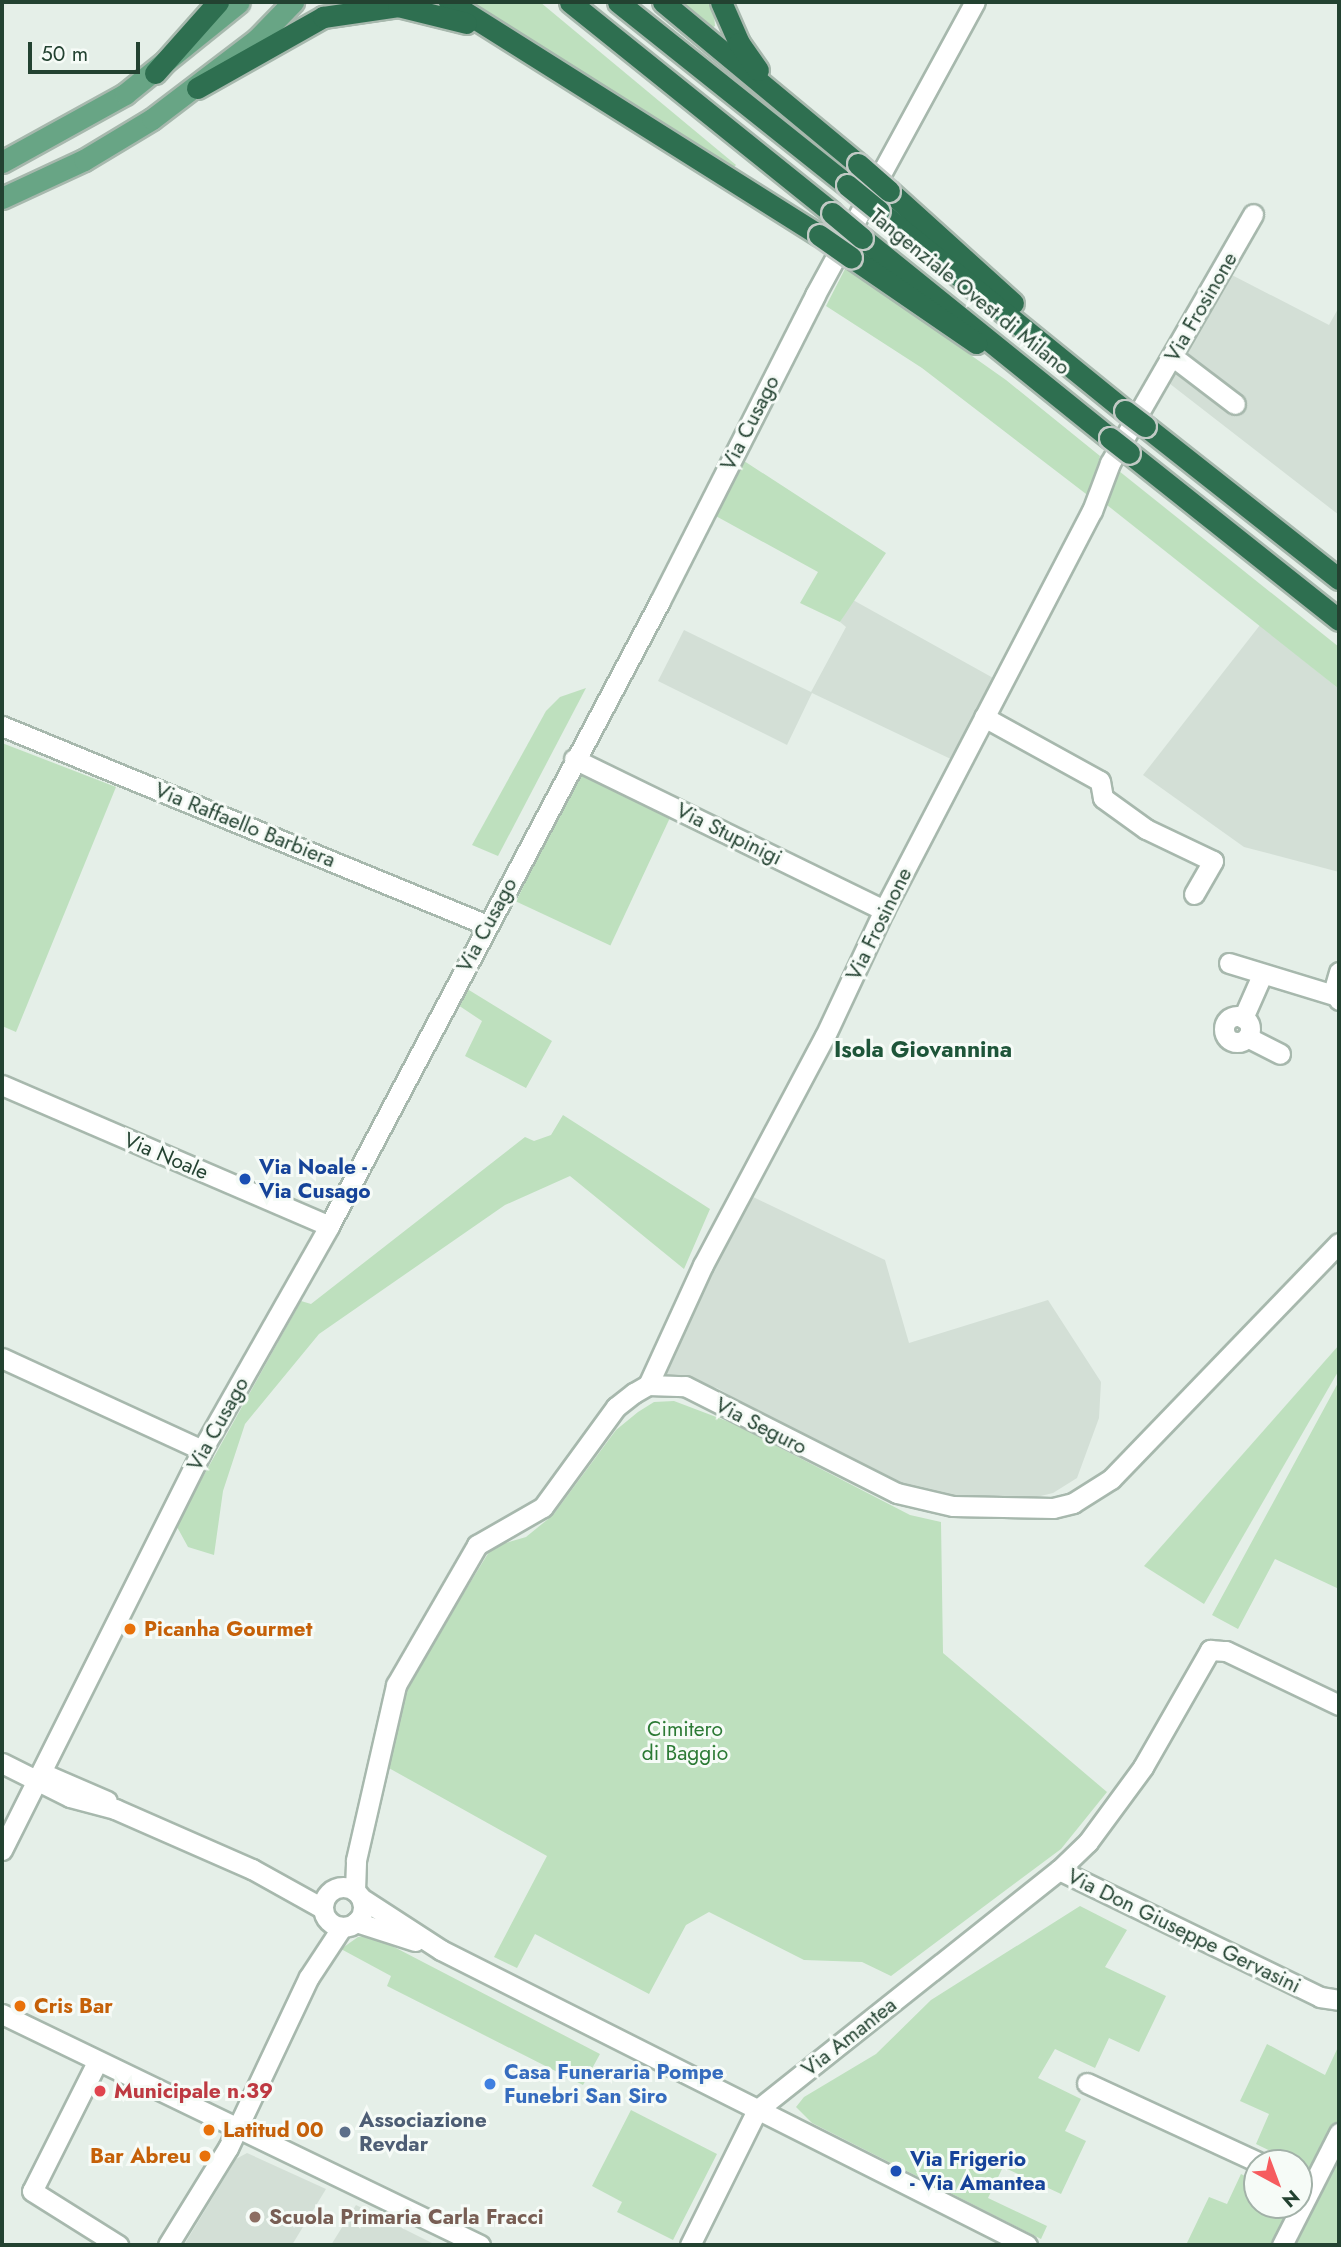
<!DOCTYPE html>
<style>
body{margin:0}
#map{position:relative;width:1341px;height:2247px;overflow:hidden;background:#e5efe8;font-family:Jost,sans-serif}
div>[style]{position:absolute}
.built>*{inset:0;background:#d3dfd6}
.green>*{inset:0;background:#bee0be;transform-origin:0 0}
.roads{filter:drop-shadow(2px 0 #a7b8ad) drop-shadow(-2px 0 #a7b8ad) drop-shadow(0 2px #a7b8ad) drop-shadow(0 -2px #a7b8ad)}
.minor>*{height:19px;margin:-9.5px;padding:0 9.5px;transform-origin:9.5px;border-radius:9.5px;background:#fff}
.minor>.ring{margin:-9.5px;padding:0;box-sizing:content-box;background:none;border:19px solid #fff;border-radius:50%}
.major>*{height:21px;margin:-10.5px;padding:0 10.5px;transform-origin:10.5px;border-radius:10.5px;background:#68a585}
.highway>*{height:21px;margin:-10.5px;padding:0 10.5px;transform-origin:10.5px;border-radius:10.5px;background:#2e6f50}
.bridges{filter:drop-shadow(2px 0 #c1cac5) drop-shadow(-2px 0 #c1cac5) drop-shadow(0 2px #c1cac5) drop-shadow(0 -2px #c1cac5)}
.highway-bridge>*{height:21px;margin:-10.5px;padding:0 10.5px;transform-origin:10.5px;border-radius:10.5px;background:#2e6f50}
.dots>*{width:19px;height:19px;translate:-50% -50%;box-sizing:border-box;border:4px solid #f6fbf7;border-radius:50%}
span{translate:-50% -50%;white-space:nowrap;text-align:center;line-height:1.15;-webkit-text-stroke:6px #f6fbf7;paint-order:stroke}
.street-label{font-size:21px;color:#234231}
.transit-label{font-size:21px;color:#164399;font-weight:700}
.left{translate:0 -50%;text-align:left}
.food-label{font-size:21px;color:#c56008;font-weight:700}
.right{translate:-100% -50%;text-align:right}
.park-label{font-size:21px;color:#2c7a35}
.shop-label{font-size:21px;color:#366cbe;font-weight:700}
.health-label{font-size:21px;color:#be3a42;font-weight:700}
.service-label{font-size:21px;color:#4e5e75;font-weight:700}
.education-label{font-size:21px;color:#785e54;font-weight:700}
.neighbourhood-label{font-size:23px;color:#1e5539;font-weight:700}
.frame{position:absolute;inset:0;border:4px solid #234231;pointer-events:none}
.north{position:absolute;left:1243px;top:2149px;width:70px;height:70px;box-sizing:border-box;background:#f6fbf7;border:2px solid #a2b1a8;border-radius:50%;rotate:139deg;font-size:19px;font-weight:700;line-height:28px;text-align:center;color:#234231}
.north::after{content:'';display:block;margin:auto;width:24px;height:32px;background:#f65c5f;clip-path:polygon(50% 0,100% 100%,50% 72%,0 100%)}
.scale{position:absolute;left:28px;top:42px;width:112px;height:32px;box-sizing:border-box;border:4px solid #234231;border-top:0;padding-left:9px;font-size:21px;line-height:24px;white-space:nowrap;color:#234231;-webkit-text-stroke:5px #f6fbf7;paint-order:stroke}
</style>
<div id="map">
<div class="built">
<i style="clip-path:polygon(1228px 273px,1329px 325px,1339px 307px,1339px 515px,1165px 380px)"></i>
<i style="clip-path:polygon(853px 600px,995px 679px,955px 761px,812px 693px,787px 745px,658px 681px,684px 630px,811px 692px,846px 627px,840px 622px)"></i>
<i style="clip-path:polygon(1260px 625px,1339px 689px,1339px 872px,1244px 847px,1143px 775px)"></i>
<i style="clip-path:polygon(749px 1195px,885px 1260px,909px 1343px,1048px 1300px,1101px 1382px,1099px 1418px,1077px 1478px,1053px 1493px,1020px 1501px,956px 1496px,893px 1482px,854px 1467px,717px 1388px,660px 1376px,660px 1360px)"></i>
<i style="clip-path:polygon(247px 2153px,326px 2189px,292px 2245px,184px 2245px,236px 2159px)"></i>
<i style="clip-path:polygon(356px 2205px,436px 2245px,331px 2245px)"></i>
</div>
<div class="green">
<i style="clip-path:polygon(466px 2px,540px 2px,736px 165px,730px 171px)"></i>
<i style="clip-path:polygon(677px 2px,713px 2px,715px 26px,710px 29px)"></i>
<i style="clip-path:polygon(846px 267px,1006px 380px,1100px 456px,1090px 497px,922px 368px,826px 306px)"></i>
<i style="clip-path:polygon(741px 459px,886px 553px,840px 622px,800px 603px,818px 572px,714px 515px)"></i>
<i style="clip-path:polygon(1119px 471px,1339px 647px,1339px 689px,1107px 505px)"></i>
<i style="clip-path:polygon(586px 688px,498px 856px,472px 845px,546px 711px,560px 697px)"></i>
<i style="clip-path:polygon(2px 743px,116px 787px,16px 1032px,2px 1026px)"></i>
<i style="left:577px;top:771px;width:104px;height:144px;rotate:25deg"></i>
<i style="clip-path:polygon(464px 987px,552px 1041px,526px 1088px,465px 1056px,482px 1021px,455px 1003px)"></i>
<i style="clip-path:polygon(563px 1115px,710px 1209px,684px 1269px,570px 1176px,505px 1205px,319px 1334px,245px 1424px,223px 1491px,214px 1555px,188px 1547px,176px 1525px,301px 1301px,311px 1304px,525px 1137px,534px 1141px,551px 1135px)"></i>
<i style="clip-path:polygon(1339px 1345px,1339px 1370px,1204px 1604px,1144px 1566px)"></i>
<i style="clip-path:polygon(1339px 1381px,1339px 1589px,1275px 1559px,1238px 1629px,1212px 1615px)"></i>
<i style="clip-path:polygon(674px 1401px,732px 1423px,910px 1515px,941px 1522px,943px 1653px,1107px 1792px,1061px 1849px,891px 1976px,862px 1962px,804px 1960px,709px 1912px,686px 1925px,649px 1994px,535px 1934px,517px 1968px,494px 1957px,547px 1856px,387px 1767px,405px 1689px,492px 1547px,526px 1537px,553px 1515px,616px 1430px,638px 1412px,654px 1402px)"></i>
<i style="clip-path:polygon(1080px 1906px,1127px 1930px,1105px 1967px,1166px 1996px,1139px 2052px,1109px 2038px,1095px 2068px,1055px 2049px,1038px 2078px,1081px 2099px,1065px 2131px,1086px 2141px,1061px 2194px,1003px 2167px,988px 2198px,1047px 2226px,1041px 2239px,812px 2123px,796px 2107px,804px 2097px,876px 2054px,931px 2000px)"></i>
<i style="clip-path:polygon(371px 1935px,600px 2054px,583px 2085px,387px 1986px,391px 1976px,341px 1949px,358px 1937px)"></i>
<i style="clip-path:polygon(1267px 2044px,1325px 2075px,1339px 2045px,1339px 2123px,1310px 2170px,1256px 2144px,1269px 2114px,1240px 2101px)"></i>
<i style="clip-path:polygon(631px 2110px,717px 2154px,673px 2240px,617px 2212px,622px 2202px,592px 2186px)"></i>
<i style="clip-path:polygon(1339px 2151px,1339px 2245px,1292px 2245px)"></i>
<i style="clip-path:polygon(1241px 2174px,1257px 2182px,1257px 2205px,1293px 2205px,1274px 2245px,1186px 2245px,1209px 2197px,1227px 2204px)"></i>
</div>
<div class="roads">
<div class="minor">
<i style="left:1172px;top:356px;width:79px;rotate:37.3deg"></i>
<i style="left:984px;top:717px;width:132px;rotate:28.9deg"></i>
<i style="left:1100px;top:781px;width:17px;rotate:80deg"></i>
<i style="left:1103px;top:798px;width:53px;rotate:35.8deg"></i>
<i style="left:1146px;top:829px;width:74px;rotate:25.5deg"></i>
<i style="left:1213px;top:861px;width:38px;rotate:120deg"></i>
<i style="left:2px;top:726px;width:524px;rotate:22.31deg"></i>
<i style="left:574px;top:759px;width:345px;rotate:26deg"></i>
<i style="left:1229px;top:963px;width:113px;rotate:17deg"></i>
<i style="left:1339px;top:972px;width:18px;rotate:106deg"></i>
<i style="left:1334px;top:989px;width:12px;rotate:66deg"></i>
<i class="ring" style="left:1224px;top:1016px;width:7px;height:7px"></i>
<i style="left:1243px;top:1018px;width:47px;rotate:-66.2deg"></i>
<i style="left:1247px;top:1037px;width:37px;rotate:27deg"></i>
<i style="left:2px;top:1085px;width:356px;rotate:23.3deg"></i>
<i style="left:2px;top:1358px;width:220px;rotate:24.7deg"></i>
<i style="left:648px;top:1385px;width:132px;rotate:-65.4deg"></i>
<i style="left:703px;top:1265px;width:259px;rotate:-62deg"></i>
<i style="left:825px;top:1036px;width:139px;rotate:-64.9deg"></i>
<i style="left:884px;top:910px;width:450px;rotate:-62.5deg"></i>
<i style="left:1092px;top:511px;width:51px;rotate:-69.4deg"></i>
<i style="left:1110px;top:463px;width:287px;rotate:-60.1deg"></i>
<i style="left:2px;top:1763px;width:76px;rotate:26.6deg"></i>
<i style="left:70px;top:1797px;width:47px;rotate:14.9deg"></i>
<i style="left:115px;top:1809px;width:150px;rotate:23.7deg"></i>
<i style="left:252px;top:1869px;width:80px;rotate:29.1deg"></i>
<i style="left:49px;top:1776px;width:63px;rotate:23.3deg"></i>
<i style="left:2px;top:1850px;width:447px;rotate:-63.4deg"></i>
<i style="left:202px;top:1450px;width:257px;rotate:-60.4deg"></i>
<i style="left:329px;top:1226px;width:707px;rotate:-62.09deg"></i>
<i style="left:660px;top:601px;width:343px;rotate:-63.1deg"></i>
<i style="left:815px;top:295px;width:334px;rotate:-61.4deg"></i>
<i style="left:1059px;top:1870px;width:290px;rotate:25.9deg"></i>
<i style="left:1320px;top:1997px;width:19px;rotate:9deg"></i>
<i class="ring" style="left:323px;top:1887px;width:21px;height:21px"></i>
<i style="left:355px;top:1891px;width:31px;rotate:-88deg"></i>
<i style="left:356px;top:1860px;width:180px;rotate:-77.1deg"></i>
<i style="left:396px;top:1685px;width:162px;rotate:-59.9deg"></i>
<i style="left:477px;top:1545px;width:76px;rotate:-29.9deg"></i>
<i style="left:543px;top:1507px;width:124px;rotate:-53.9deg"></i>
<i style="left:616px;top:1407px;width:23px;rotate:-38deg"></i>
<i style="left:634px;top:1393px;width:16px;rotate:-30deg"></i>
<i style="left:648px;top:1385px;width:37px;rotate:2deg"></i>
<i style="left:685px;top:1386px;width:237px;rotate:26.8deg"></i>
<i style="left:897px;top:1493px;width:57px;rotate:13.1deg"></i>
<i style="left:953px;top:1506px;width:100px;rotate:1.1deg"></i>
<i style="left:1053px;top:1508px;width:21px;rotate:-14deg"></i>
<i style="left:1073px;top:1503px;width:45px;rotate:-32.3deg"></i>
<i style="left:1111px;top:1479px;width:328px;rotate:-46deg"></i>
<i style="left:361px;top:1898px;width:95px;rotate:33deg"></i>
<i style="left:441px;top:1950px;width:656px;rotate:26.72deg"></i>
<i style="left:356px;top:1922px;width:62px;rotate:17.9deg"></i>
<i style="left:2px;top:2014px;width:531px;rotate:25.79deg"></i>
<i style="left:97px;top:2062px;width:144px;rotate:116.7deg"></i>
<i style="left:32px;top:2191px;width:102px;rotate:32.1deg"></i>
<i style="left:1087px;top:2083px;width:191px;rotate:24.8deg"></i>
<i style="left:168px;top:2245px;width:114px;rotate:-58.3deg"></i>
<i style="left:228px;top:2148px;width:189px;rotate:-64.7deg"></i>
<i style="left:309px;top:1977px;width:60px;rotate:-56.6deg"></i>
<i style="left:690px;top:2245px;width:151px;rotate:-63.6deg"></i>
<i style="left:757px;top:2110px;width:386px;rotate:-38.5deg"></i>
<i style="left:1059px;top:1870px;width:40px;rotate:-44deg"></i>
<i style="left:1088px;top:1842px;width:93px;rotate:-53.7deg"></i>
<i style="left:1143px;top:1767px;width:135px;rotate:-60.2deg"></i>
<i style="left:1210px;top:1650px;width:16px;rotate:4deg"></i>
<i style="left:1226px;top:1651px;width:125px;rotate:25.5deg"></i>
<i style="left:1282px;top:2245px;width:126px;rotate:-63deg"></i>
</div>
<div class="major">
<i style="left:2px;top:162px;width:141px;rotate:-28.9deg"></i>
<i style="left:125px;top:94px;width:146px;rotate:-38.9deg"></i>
<i style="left:2px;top:198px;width:90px;rotate:-24.9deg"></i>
<i style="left:84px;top:160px;width:79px;rotate:-31.1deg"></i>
<i style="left:152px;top:119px;width:132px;rotate:-37.3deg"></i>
<i style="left:257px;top:39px;width:52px;rotate:-45.8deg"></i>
</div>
<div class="highway">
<i style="left:449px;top:2px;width:437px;rotate:32.2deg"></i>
<i style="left:570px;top:2px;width:336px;rotate:38.8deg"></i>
<i style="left:618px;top:2px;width:293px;rotate:38.6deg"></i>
<i style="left:663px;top:2px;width:254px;rotate:39.7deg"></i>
<i style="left:721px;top:2px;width:45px;rotate:66.3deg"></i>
<i style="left:739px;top:43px;width:33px;rotate:55deg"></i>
<i style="left:155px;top:73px;width:95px;rotate:-48.4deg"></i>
<i style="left:197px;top:88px;width:145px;rotate:-29.4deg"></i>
<i style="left:323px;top:17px;width:76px;rotate:-8.3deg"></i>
<i style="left:398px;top:6px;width:70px;rotate:14deg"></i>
<i style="left:889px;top:191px;width:167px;rotate:42.1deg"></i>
<i style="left:879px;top:211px;width:317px;rotate:39.1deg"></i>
<i style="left:862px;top:238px;width:319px;rotate:38.9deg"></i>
<i style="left:851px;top:257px;width:152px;rotate:34.5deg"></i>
<i style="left:1145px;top:426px;width:247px;rotate:38.3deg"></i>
<i style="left:1129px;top:453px;width:268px;rotate:38.5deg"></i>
</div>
</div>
<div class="bridges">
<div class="highway-bridge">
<i style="left:858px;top:164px;width:41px;rotate:41.1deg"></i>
<i style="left:847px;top:185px;width:41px;rotate:39.1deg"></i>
<i style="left:832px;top:213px;width:39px;rotate:40deg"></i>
<i style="left:819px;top:235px;width:39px;rotate:35deg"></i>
<i style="left:1125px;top:411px;width:25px;rotate:37deg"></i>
<i style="left:1110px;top:438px;width:24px;rotate:38deg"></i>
</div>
</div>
<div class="dots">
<i style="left:245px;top:1179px;background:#1a4fb4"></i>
<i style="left:130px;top:1629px;background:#e8710a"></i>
<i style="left:20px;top:2006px;background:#e8710a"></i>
<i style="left:490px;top:2084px;background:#3f7fe0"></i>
<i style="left:100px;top:2091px;background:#e0444e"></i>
<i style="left:209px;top:2130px;background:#e8710a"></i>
<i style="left:345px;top:2132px;background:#5c6f8a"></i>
<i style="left:205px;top:2156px;background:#e8710a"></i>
<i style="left:896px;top:2171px;background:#1a4fb4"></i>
<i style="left:255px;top:2217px;background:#8d6e63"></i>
</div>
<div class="street-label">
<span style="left:970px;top:292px;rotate:39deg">Tangenziale Ovest di Milano</span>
<span style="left:1201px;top:307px;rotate:-60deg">Via Frosinone</span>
<span style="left:750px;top:423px;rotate:-63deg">Via Cusago</span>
<span style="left:245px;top:825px;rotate:22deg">Via Raffaello Barbiera</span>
<span style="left:729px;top:834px;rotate:26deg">Via Stupinigi</span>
<span style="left:879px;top:924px;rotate:-64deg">Via Frosinone</span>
<span style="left:487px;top:925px;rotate:-62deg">Via Cusago</span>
<span style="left:166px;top:1156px;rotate:23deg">Via Noale</span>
<span style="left:218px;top:1424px;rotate:-61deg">Via Cusago</span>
<span style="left:761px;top:1426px;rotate:27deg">Via Seguro</span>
<span style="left:1184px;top:1931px;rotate:26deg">Via Don Giuseppe Gervasini</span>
<span style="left:849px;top:2037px;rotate:-38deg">Via Amantea</span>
</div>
<div class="transit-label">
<span class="left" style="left:259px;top:1179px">Via Noale -<br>Via Cusago</span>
<span class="left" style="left:910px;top:2171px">Via Frigerio<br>- Via Amantea</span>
</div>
<div class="food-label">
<span class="left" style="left:144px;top:1629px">Picanha Gourmet</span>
<span class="left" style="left:34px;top:2006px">Cris Bar</span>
<span class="left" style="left:223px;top:2130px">Latitud 00</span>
<span class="right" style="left:191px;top:2156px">Bar Abreu</span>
</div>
<div class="park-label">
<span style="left:685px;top:1741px">Cimitero<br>di Baggio</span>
</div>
<div class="shop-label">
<span class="left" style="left:504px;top:2084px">Casa Funeraria Pompe<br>Funebri San Siro</span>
</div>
<div class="health-label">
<span class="left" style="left:114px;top:2091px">Municipale n.39</span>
</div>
<div class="service-label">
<span class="left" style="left:359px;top:2132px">Associazione<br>Revdar</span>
</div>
<div class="education-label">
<span class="left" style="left:269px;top:2217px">Scuola Primaria Carla Fracci</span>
</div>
<div class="neighbourhood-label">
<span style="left:923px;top:1049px">Isola Giovannina</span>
</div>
<div class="frame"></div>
<div class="north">N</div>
<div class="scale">50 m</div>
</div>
